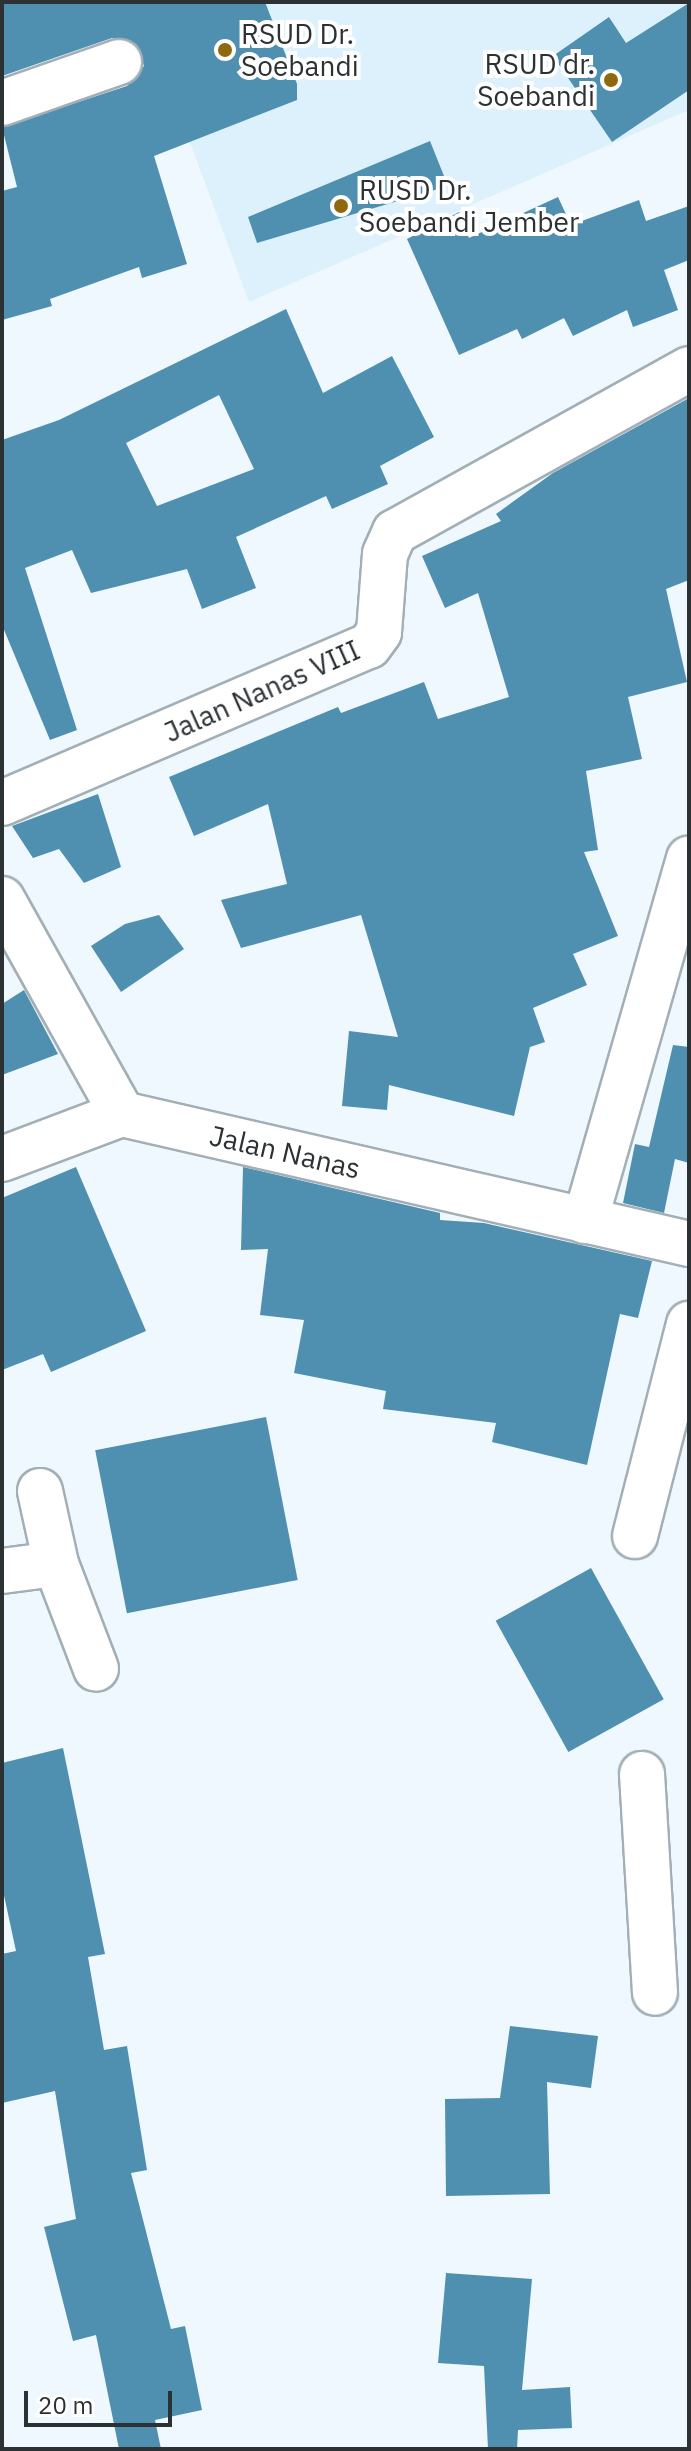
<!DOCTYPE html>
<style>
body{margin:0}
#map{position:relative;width:691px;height:2451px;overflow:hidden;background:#eef8fe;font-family:"IBM Plex Sans",sans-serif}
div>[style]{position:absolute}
.built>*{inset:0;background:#ddf1fd}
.building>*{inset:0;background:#4f8faf;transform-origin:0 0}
.roads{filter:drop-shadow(2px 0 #a3afb6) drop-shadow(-2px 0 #a3afb6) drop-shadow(0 2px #a3afb6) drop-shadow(0 -2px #a3afb6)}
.minor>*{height:44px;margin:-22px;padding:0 22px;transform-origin:22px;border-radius:22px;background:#fff}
.dots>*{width:22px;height:22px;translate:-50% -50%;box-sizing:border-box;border:4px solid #fff;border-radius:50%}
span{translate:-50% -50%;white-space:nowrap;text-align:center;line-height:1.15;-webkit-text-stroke:8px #fff;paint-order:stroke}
.poi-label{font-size:28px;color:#2c3134}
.left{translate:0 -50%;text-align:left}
.right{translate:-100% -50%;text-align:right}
.street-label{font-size:28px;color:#2c3134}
.frame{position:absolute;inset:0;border:4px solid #2c3134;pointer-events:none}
.scale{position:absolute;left:24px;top:2391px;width:148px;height:36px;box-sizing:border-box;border:4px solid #2c3134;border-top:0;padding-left:10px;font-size:24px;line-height:28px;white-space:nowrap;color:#2c3134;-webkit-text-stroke:6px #fff;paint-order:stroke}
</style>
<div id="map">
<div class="built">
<i style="clip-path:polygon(138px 2px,689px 2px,689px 110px,249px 302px)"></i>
</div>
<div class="building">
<i style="clip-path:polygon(2px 2px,265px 2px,297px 84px,297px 100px,154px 156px,187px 264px,142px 278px,139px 267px,50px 299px,52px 306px,2px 320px,2px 191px,17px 187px,2px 127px,127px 86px,144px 66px,136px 44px,112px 38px,2px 76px)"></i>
<i style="clip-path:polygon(689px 3px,689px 90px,612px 142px,553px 56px,609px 17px,626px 43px)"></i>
<i style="clip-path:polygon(430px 141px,448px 186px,257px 243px,248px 217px)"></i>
<i style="clip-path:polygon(558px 197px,571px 225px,639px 200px,646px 221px,689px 206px,689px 260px,664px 270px,678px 310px,633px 327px,627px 310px,573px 336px,564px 318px,522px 339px,517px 329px,459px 355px,407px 239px,459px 212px,469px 238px)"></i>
<i style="clip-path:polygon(evenodd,286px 309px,323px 393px,392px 356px,434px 437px,380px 466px,388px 484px,332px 509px,326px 496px,236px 537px,256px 588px,202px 609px,187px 569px,91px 593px,72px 550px,25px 568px,77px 730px,50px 740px,2px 625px,2px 440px,59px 420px,286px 309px,219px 395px,254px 469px,157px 506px,126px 443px,219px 395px)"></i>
<i style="clip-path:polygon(689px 398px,689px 580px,666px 589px,687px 682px,628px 697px,642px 759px,586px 771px,598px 850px,584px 852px,618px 936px,573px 954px,587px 985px,533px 1008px,545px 1042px,530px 1047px,514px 1116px,389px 1085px,387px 1110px,342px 1106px,349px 1031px,398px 1037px,361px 915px,241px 948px,221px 900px,287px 884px,268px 804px,194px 836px,169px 777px,338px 707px,341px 713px,424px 682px,438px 719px,509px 697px,478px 593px,445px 608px,422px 556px,501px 521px,496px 514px,553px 473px)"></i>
<i style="clip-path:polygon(98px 794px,121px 867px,84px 883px,59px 849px,33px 858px,12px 826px)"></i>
<i style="clip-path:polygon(159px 915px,184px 949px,121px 992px,91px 946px,125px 924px)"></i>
<i style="clip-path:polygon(24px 990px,58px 1054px,2px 1075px,2px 1004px)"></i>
<i style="clip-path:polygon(673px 1045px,689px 1047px,689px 1163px,675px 1159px,664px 1213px,623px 1203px,635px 1144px,649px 1147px)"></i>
<i style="clip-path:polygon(76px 1167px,146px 1331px,51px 1372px,43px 1354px,2px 1370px,2px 1198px)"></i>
<i style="clip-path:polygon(243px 1167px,440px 1213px,440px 1220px,484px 1223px,652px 1261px,638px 1318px,620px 1314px,587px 1465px,492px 1442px,496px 1423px,383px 1409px,386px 1391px,294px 1373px,304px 1320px,260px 1315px,268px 1249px,241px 1250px)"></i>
<i style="left:266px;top:1417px;width:166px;height:174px;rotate:79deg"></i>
<i style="left:591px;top:1568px;width:150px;height:109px;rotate:61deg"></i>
<i style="clip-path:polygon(63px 1748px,105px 1954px,88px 1957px,104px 2050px,127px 2046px,147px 2170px,131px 2173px,171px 2329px,185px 2326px,202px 2410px,155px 2420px,161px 2449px,119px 2449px,96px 2335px,73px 2341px,44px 2227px,76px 2219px,55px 2091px,2px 2103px,2px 1954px,16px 1951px,2px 1886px,2px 1763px)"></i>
<i style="clip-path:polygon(510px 2026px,598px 2036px,591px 2088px,547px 2082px,550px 2194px,446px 2196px,445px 2099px,500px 2098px)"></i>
<i style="clip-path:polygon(446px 2273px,532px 2279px,522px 2390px,570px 2387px,572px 2428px,518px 2430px,517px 2449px,488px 2449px,484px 2366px,438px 2363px)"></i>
</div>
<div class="roads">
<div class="minor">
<i style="left:2px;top:103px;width:124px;rotate:-19.3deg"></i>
<i style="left:2px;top:803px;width:399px;rotate:-23.2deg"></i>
<i style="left:369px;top:646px;width:17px;rotate:-54deg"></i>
<i style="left:379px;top:632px;width:78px;rotate:-85.6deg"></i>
<i style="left:385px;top:554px;width:24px;rotate:-66deg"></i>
<i style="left:395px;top:532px;width:336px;rotate:-29deg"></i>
<i style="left:2px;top:899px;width:246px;rotate:60.8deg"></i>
<i style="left:122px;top:1114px;width:582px;rotate:12.91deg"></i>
<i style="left:2px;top:1159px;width:128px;rotate:-20.6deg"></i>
<i style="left:585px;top:1221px;width:377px;rotate:-74deg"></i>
<i style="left:40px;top:1491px;width:75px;rotate:77.6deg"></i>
<i style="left:56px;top:1564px;width:112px;rotate:69.1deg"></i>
<i style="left:635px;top:1536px;width:219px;rotate:-75.7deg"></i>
<i style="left:2px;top:1571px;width:54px;rotate:-7.4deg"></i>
<i style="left:642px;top:1774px;width:219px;rotate:86.6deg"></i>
</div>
</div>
<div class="dots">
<i style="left:225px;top:50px;background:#8f690e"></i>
<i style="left:611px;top:80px;background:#8f690e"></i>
<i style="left:341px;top:206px;background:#8f690e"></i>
</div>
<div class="poi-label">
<span class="left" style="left:241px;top:50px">RSUD Dr.<br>Soebandi</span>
<span class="right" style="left:595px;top:80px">RSUD dr.<br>Soebandi</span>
<span class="left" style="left:359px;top:206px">RUSD Dr.<br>Soebandi Jember</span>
</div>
<div class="street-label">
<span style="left:262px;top:691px;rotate:-24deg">Jalan Nanas VIII</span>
<span style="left:285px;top:1152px;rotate:13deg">Jalan Nanas</span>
</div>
<div class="frame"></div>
<div class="scale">20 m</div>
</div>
